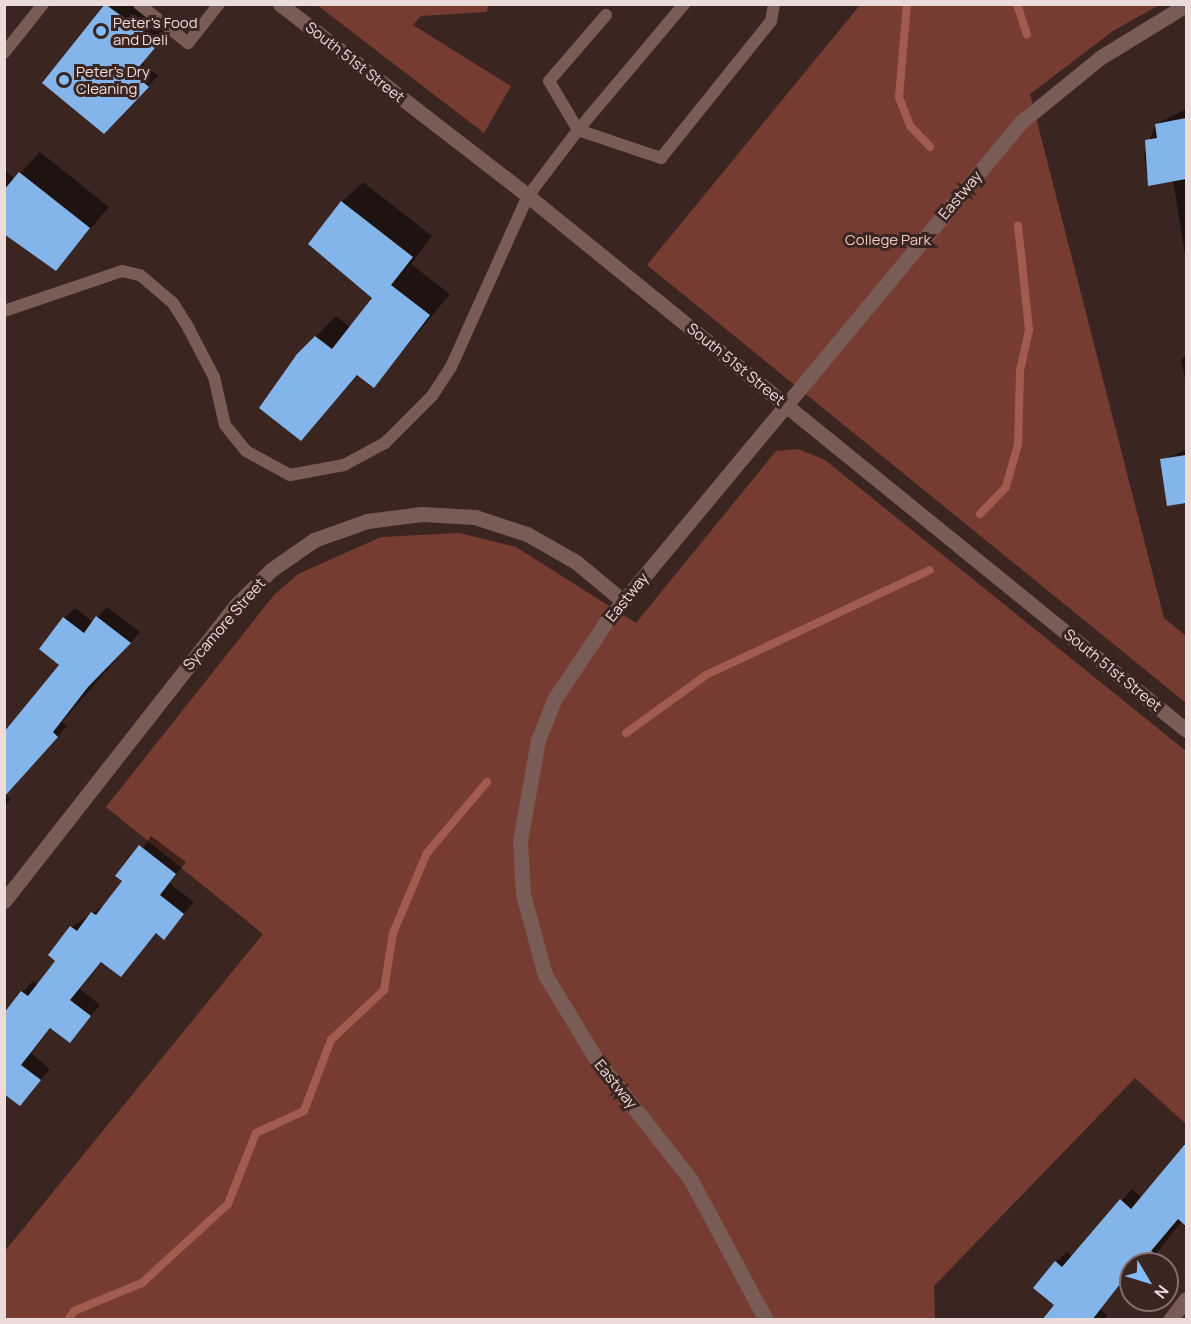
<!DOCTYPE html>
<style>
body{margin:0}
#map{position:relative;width:1191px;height:1324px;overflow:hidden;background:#3b2521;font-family:Manrope,sans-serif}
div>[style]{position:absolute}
.green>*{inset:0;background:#773c31}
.shadow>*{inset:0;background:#0007}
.stream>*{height:8px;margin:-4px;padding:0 4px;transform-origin:4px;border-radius:4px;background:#a15c4f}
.building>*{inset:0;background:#83b5ea}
.service>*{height:12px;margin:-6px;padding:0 6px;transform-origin:6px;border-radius:6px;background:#7a5c56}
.minor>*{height:15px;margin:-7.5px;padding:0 7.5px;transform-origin:7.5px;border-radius:7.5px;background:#7a5c56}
.tertiary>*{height:15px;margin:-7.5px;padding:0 7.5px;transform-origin:7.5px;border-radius:7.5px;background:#7a5c56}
.dots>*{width:16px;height:16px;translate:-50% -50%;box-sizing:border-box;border:3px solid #3b2521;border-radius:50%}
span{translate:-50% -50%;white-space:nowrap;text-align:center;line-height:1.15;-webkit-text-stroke:6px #3b2521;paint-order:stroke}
.poi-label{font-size:15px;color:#ecdcd9}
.left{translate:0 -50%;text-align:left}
.street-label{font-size:15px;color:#ecdcd9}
.park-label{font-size:15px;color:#f2c8bf}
.frame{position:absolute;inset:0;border:6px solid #ecdcd9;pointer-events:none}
.north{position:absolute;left:1119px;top:1252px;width:60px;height:60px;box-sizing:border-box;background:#3b2521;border:2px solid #826e6b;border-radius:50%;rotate:128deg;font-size:16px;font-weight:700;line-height:24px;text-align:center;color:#ecdcd9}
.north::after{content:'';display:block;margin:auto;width:21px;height:27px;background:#82bcfa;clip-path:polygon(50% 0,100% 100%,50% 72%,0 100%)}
</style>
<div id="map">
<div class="green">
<i style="clip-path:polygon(317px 5px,488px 5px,487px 12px,421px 16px,413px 25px,511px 86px,484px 133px)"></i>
<i style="clip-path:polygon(860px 5px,1159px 5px,1113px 31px,1030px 94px,1164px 618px,1186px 636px,1186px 703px,647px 265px)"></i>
<i style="clip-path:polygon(798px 449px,825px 460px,1186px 751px,1186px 1124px,1135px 1078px,934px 1286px,935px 1319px,5px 1320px,5px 1251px,263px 934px,106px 807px,274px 595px,298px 574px,381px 537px,459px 533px,516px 547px,636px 623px,776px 451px)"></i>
</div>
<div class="shadow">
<i style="clip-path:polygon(107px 4px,136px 4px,168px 31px,142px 63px,158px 76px,104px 132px,44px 83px)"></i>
<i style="clip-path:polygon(1186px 109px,1186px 261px,1173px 180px,1149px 185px,1144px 154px,1156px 124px)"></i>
<i style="clip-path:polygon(40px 152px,109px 207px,56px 269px,4px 231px,4px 170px,15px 179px)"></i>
<i style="clip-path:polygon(363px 182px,432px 236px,411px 264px,450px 294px,374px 386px,359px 374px,301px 439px,298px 355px,336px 316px,350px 327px,374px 297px,342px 202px)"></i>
<i style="clip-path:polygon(1186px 355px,1186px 383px,1181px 360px)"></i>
<i style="clip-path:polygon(1186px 450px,1186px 502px,1168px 505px,1161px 460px)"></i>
<i style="clip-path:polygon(107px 607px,140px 632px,62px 722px,67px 726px,6px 795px,11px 799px,4px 807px,4px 734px,62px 664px,64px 618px,75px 608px,93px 622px)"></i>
<i style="clip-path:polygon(151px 836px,186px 862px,169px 883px,194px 902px,164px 938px,157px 933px,121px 975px,103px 961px,80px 989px,100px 1005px,70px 1041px,52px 1027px,31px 1053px,50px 1069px,20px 1104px,4px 1020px,22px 992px,33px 981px,38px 985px,57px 961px,50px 955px,72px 927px,106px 904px)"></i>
<i style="clip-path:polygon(1186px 1146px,1186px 1216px,1148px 1264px,1131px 1264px,1131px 1285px,1121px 1283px,1100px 1309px,1107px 1315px,1103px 1320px,1044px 1320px,1056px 1305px,1056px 1262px,1067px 1252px,1073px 1257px,1132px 1189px,1142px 1198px)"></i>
</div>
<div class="stream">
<i style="left:907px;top:4px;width:93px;rotate:94.9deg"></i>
<i style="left:899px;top:97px;width:31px;rotate:69deg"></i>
<i style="left:910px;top:126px;width:29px;rotate:46deg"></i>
<i style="left:1017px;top:4px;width:32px;rotate:72deg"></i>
<i style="left:980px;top:514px;width:37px;rotate:-46deg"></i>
<i style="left:1006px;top:487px;width:45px;rotate:-74.4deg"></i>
<i style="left:1018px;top:444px;width:73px;rotate:-88.4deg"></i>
<i style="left:1020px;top:371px;width:42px;rotate:-77.6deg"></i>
<i style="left:1029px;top:330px;width:105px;rotate:-96deg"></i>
<i style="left:626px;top:733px;width:99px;rotate:-35.9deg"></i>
<i style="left:706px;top:675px;width:247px;rotate:-25.1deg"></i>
<i style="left:68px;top:1320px;width:11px;rotate:-56deg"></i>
<i style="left:74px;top:1311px;width:74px;rotate:-22.4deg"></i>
<i style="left:142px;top:1283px;width:117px;rotate:-42.6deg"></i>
<i style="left:228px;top:1204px;width:76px;rotate:-68.5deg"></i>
<i style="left:256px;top:1133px;width:53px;rotate:-24.6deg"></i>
<i style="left:304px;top:1111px;width:76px;rotate:-69.2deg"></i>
<i style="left:331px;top:1040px;width:73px;rotate:-43.3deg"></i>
<i style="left:384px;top:990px;width:58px;rotate:-81deg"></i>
<i style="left:393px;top:933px;width:87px;rotate:-67deg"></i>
<i style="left:427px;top:853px;width:93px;rotate:-49.8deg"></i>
</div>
<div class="building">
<i style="clip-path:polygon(105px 4px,159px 43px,133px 74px,149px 87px,104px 134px,42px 83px)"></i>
<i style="clip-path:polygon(1186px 118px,1186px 179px,1148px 186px,1145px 140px,1157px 138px,1155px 124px)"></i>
<i style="clip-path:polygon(19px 172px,90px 228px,56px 271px,4px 234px,4px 190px)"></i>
<i style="clip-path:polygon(341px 201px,413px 257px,391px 285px,430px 315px,374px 388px,357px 375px,301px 441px,259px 408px,297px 354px,315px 336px,332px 349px,372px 298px,308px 244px)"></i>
<i style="clip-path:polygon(1186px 455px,1186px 503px,1167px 506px,1160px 459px)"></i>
<i style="clip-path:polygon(96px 616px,131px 643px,88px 687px,53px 732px,58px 737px,4px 797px,4px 732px,59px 665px,39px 649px,63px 617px,84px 633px)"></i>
<i style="clip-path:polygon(139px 845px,176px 874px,160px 895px,184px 914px,164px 940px,156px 933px,121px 977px,101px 962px,70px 1000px,91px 1016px,70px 1043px,50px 1028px,21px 1065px,41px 1080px,20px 1106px,4px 1094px,4px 1013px,21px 991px,28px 996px,55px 961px,48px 955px,70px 926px,77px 931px,91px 912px,96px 915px,122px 881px,115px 876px)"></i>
<i style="clip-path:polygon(1186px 1143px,1186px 1226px,1178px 1219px,1151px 1251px,1168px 1264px,1131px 1264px,1131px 1294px,1120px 1284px,1092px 1320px,1042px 1320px,1054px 1305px,1033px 1288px,1055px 1261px,1062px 1267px,1120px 1199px,1131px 1209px)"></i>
</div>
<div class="service">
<i style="left:139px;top:4px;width:63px;rotate:38.5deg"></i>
<i style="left:188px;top:43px;width:50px;rotate:-51.5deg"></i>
<i style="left:606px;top:15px;width:87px;rotate:130.8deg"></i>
<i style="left:549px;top:81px;width:57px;rotate:59.4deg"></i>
<i style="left:578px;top:130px;width:165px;rotate:-49.9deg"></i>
<i style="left:4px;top:53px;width:63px;rotate:-51.5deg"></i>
<i style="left:4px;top:311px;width:125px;rotate:-18.7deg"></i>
<i style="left:122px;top:271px;width:18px;rotate:13deg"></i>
<i style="left:140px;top:275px;width:43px;rotate:40.3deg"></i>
<i style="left:173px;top:303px;width:31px;rotate:58deg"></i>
<i style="left:189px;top:329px;width:54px;rotate:62.5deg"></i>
<i style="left:214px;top:377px;width:49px;rotate:77.1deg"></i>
<i style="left:225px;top:425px;width:33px;rotate:51deg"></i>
<i style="left:246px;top:451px;width:50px;rotate:28.6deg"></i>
<i style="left:290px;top:475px;width:55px;rotate:-10.5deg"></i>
<i style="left:344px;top:465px;width:47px;rotate:-28.2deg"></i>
<i style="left:385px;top:443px;width:66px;rotate:-45deg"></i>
<i style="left:432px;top:396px;width:35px;rotate:-57deg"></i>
<i style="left:451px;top:367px;width:188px;rotate:-65.8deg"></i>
<i style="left:528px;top:196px;width:83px;rotate:-52.9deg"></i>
<i style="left:578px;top:130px;width:88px;rotate:18.6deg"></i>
<i style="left:661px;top:158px;width:176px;rotate:-51.2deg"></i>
<i style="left:771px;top:21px;width:17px;rotate:-80deg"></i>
</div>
<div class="minor">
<i style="left:4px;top:901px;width:376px;rotate:-51.9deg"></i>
<i style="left:236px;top:605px;width:49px;rotate:-45deg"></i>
<i style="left:271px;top:570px;width:52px;rotate:-34.9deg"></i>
<i style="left:314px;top:540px;width:56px;rotate:-19.7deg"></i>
<i style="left:367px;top:521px;width:55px;rotate:-7.3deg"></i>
<i style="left:422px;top:514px;width:53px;rotate:3.2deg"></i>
<i style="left:475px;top:517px;width:55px;rotate:18.1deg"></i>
<i style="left:527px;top:534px;width:56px;rotate:29.7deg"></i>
<i style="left:576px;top:562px;width:61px;rotate:39.7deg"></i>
<i style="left:766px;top:1320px;width:159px;rotate:-118.2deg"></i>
<i style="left:691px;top:1180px;width:150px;rotate:-128.2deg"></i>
<i style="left:598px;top:1062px;width:102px;rotate:-121.3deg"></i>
<i style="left:545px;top:975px;width:84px;rotate:-105.2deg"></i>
<i style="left:523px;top:894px;width:53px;rotate:-93.2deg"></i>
<i style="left:520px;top:841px;width:103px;rotate:-79.9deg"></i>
<i style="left:538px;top:740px;width:45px;rotate:-68deg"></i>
<i style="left:555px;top:698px;width:92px;rotate:-56.1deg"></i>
<i style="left:606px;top:622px;width:650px;rotate:-50.31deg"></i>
<i style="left:1021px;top:122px;width:103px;rotate:-39.1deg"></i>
<i style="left:1101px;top:57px;width:100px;rotate:-31.5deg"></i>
<i style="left:1170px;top:1320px;width:26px;rotate:-53deg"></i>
</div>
<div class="tertiary">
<i style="left:280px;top:4px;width:314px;rotate:37.7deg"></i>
<i style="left:528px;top:196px;width:847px;rotate:39.06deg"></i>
</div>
<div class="dots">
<i style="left:101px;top:31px;background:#82bcfa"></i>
<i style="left:64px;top:80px;background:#82bcfa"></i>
</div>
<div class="poi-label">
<span class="left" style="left:113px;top:31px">Peter's Food<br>and Deli</span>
<span class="left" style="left:76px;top:80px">Peter's Dry<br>Cleaning</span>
</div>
<div class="street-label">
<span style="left:355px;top:62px;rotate:38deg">South 51st Street</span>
<span style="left:960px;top:195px;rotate:-50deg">Eastway</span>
<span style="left:736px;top:364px;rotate:39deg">South 51st Street</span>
<span style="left:627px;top:597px;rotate:-51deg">Eastway</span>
<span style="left:224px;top:624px;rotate:-49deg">Sycamore Street</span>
<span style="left:1113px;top:670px;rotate:39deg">South 51st Street</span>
<span style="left:616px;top:1084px;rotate:51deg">Eastway</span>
</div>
<div class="park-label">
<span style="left:888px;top:240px">College Park</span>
</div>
<div class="frame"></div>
<div class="north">N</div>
</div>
